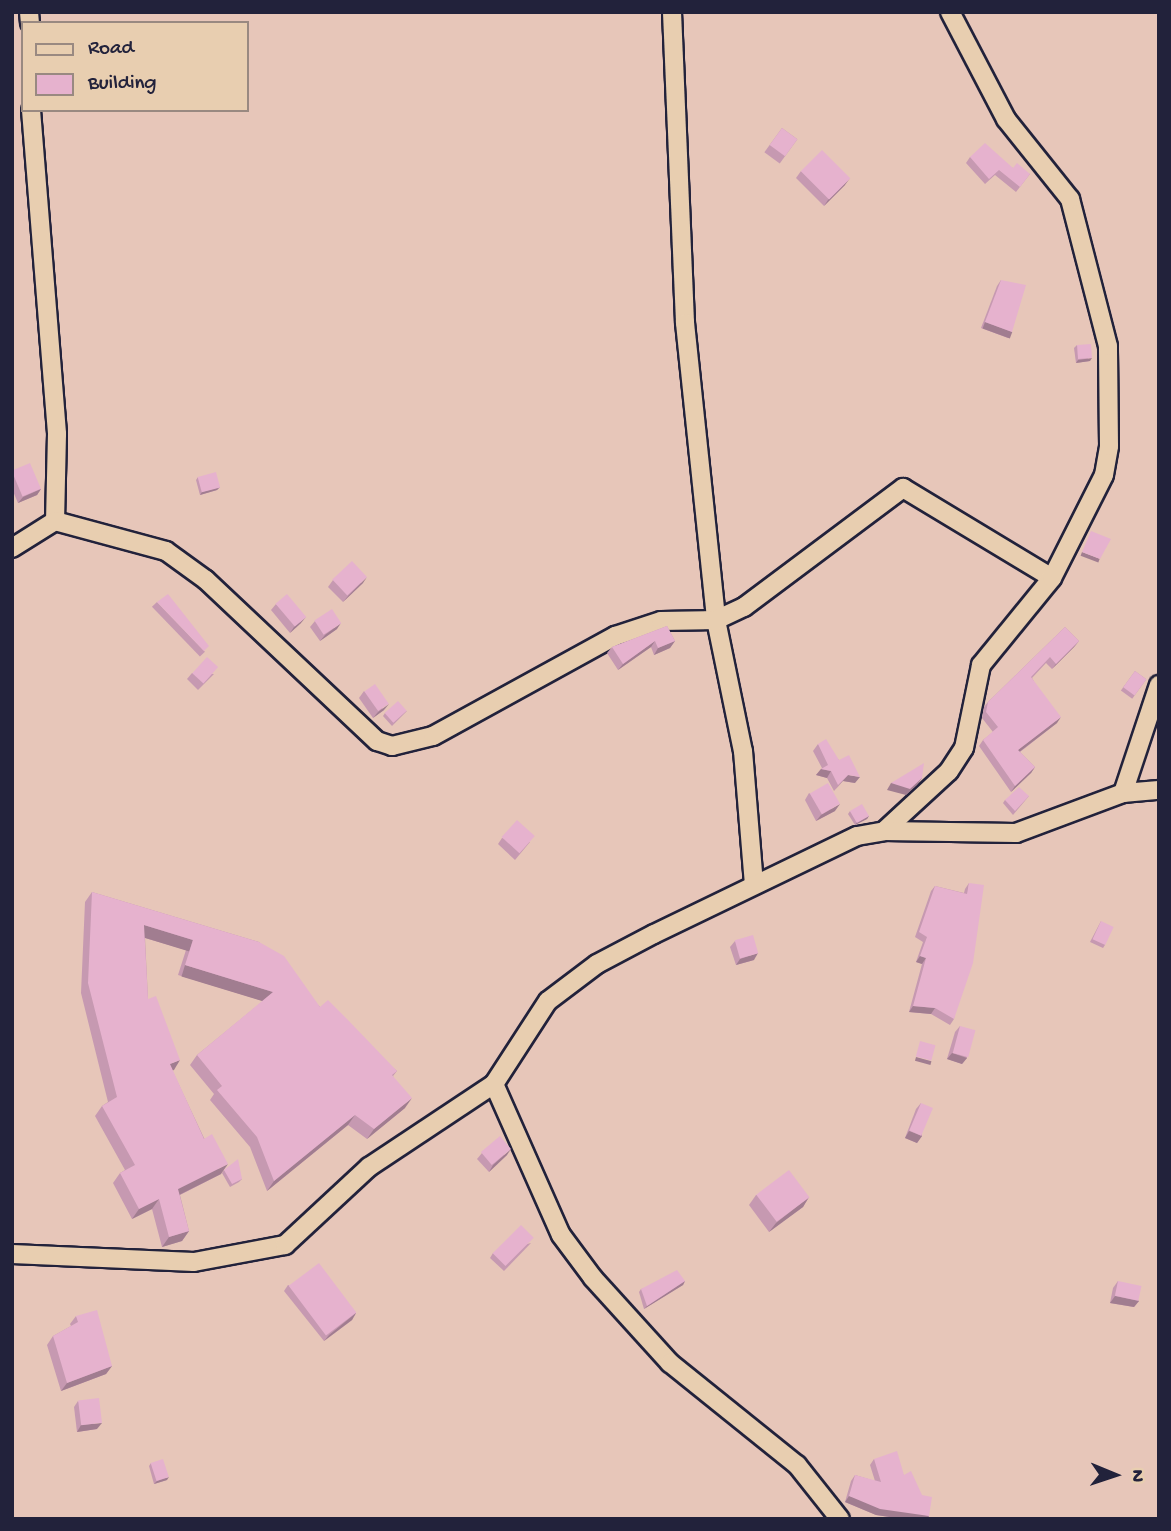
<!DOCTYPE html>
<style>
body{margin:0}
#map{position:relative;width:1171px;height:1531px;overflow:hidden;background:#e7c6b9;font-family:"Gochi Hand",sans-serif}
div>[style]{position:absolute}
.roads{filter:drop-shadow(2px 0 #22223b) drop-shadow(-2px 0 #22223b) drop-shadow(0 2px #22223b) drop-shadow(0 -2px #22223b)}
.minor>*{height:18px;margin:-9px;padding:0 9px;transform-origin:9px;border-radius:9px;background:#e8ceb0}
.wall>*{inset:0;background:#c699b1;transform-origin:0 0}
.shaded-wall>*{inset:0;background:#a17d90;transform-origin:0 0}
.building>*{inset:0;background:#e6b2ce;transform-origin:0 0}
span{translate:-50% -50%;white-space:nowrap;text-align:center;line-height:1.15;-webkit-text-stroke:5px #e8ceb0;paint-order:stroke}
.frame{position:absolute;inset:0;border:14px solid #22223b;pointer-events:none}
.legend{position:absolute;left:21px;top:21px;width:228px;height:91px;box-sizing:border-box;background:#e8ceb0;border:2px solid #998981;margin:0;padding:9px 12px;list-style:none;font-size:21px;color:#22223b}
.legend li{display:flex;align-items:center;gap:14px;height:35px}
.legend b{width:35px;border:2px solid #998981}
.north{position:absolute;left:1080px;top:1440px;width:70px;height:70px;-webkit-text-stroke:5px #e8ceb0;paint-order:stroke;rotate:92deg;font-size:19px;font-weight:700;line-height:28px;text-align:center;color:#22223b}
.north::after{content:'';display:block;margin:auto;width:24px;height:32px;background:#22223b;clip-path:polygon(50% 0,100% 100%,50% 72%,0 100%)}
</style>
<div id="map">
<div class="roads">
<div class="minor">
<i style="left:29px;top:12px;width:11px;rotate:85deg"></i>
<i style="left:672px;top:12px;width:311px;rotate:87.6deg"></i>
<i style="left:685px;top:323px;width:299px;rotate:84deg"></i>
<i style="left:716px;top:620px;width:134px;rotate:78.4deg"></i>
<i style="left:743px;top:751px;width:134px;rotate:85.3deg"></i>
<i style="left:31px;top:110px;width:325px;rotate:85.4deg"></i>
<i style="left:57px;top:434px;width:87px;rotate:91.3deg"></i>
<i style="left:12px;top:548px;width:51px;rotate:-32.1deg"></i>
<i style="left:55px;top:521px;width:115px;rotate:15.1deg"></i>
<i style="left:166px;top:551px;width:49px;rotate:35.9deg"></i>
<i style="left:206px;top:580px;width:235px;rotate:43.3deg"></i>
<i style="left:377px;top:741px;width:16px;rotate:18deg"></i>
<i style="left:392px;top:746px;width:42px;rotate:-13.7deg"></i>
<i style="left:433px;top:736px;width:208px;rotate:-28.8deg"></i>
<i style="left:615px;top:636px;width:48px;rotate:-18.1deg"></i>
<i style="left:661px;top:621px;width:55px;rotate:-1deg"></i>
<i style="left:716px;top:620px;width:31px;rotate:-25deg"></i>
<i style="left:744px;top:607px;width:199px;rotate:-36.8deg"></i>
<i style="left:903px;top:488px;width:174px;rotate:31.1deg"></i>
<i style="left:1123px;top:793px;width:114px;rotate:-71.6deg"></i>
<i style="left:884px;top:831px;width:88px;rotate:-42.7deg"></i>
<i style="left:949px;top:771px;width:27px;rotate:-57deg"></i>
<i style="left:964px;top:748px;width:85px;rotate:-78.4deg"></i>
<i style="left:981px;top:665px;width:112px;rotate:-50.8deg"></i>
<i style="left:1052px;top:578px;width:115px;rotate:-63.2deg"></i>
<i style="left:1104px;top:475px;width:29px;rotate:-80deg"></i>
<i style="left:1109px;top:446px;width:100px;rotate:-90.6deg"></i>
<i style="left:1108px;top:346px;width:152px;rotate:-104.5deg"></i>
<i style="left:1070px;top:199px;width:102px;rotate:-128.7deg"></i>
<i style="left:1006px;top:119px;width:121px;rotate:-117.6deg"></i>
<i style="left:494px;top:1084px;width:165px;rotate:66.1deg"></i>
<i style="left:561px;top:1235px;width:54px;rotate:53.3deg"></i>
<i style="left:593px;top:1278px;width:115px;rotate:47.8deg"></i>
<i style="left:670px;top:1363px;width:163px;rotate:38.8deg"></i>
<i style="left:797px;top:1465px;width:69px;rotate:51.5deg"></i>
<i style="left:12px;top:1254px;width:182px;rotate:2.5deg"></i>
<i style="left:194px;top:1262px;width:93px;rotate:-10.6deg"></i>
<i style="left:285px;top:1245px;width:115px;rotate:-42.9deg"></i>
<i style="left:369px;top:1167px;width:150px;rotate:-33.6deg"></i>
<i style="left:494px;top:1084px;width:99px;rotate:-57deg"></i>
<i style="left:548px;top:1001px;width:61px;rotate:-37.1deg"></i>
<i style="left:597px;top:964px;width:64px;rotate:-27.8deg"></i>
<i style="left:654px;top:934px;width:225px;rotate:-25.8deg"></i>
<i style="left:857px;top:836px;width:27px;rotate:-10deg"></i>
<i style="left:884px;top:831px;width:132px;rotate:0.9deg"></i>
<i style="left:1016px;top:833px;width:114px;rotate:-20.5deg"></i>
<i style="left:1123px;top:793px;width:36px;rotate:-5deg"></i>
</div>
</div>
<div class="wall">
<i style="left:782px;top:128px;width:19px;height:30px;rotate:36deg"></i>
<i style="clip-path:polygon(970px 157px,1013px 168px,1030px 174px,1016px 192px,995px 175px,985px 184px,966px 163px)"></i>
<i style="clip-path:polygon(801px 171px,845px 185px,824px 206px,796px 178px)"></i>
<i style="clip-path:polygon(1001px 280px,1012px 332px,1008px 338px,981px 328px,997px 286px)"></i>
<i style="clip-path:polygon(1077px 345px,1090px 361px,1076px 363px,1074px 348px)"></i>
<i style="clip-path:polygon(12px 471px,41px 489px,37px 495px,18px 503px,12px 489px)"></i>
<i style="clip-path:polygon(198px 477px,220px 487px,217px 490px,200px 495px,196px 480px)"></i>
<i style="clip-path:polygon(333px 580px,363px 583px,343px 602px,328px 587px)"></i>
<i style="left:157px;top:602px;width:69px;height:7px;rotate:46deg"></i>
<i style="clip-path:polygon(276px 604px,301px 623px,290px 633px,271px 610px)"></i>
<i style="clip-path:polygon(315px 621px,337px 629px,320px 641px,310px 627px)"></i>
<i style="clip-path:polygon(667px 626px,675px 641px,670px 648px,654px 655px,651px 647px,618px 670px,607px 653px,612px 647px)"></i>
<i style="clip-path:polygon(1065px 627px,1079px 641px,1074px 647px,1052px 669px,1046px 663px,1032px 678px,1057px 723px,1020px 752px,1035px 767px,1031px 773px,1011px 792px,979px 746px,983px 740px,993px 732px,982px 718px,984px 707px,988px 702px)"></i>
<i style="left:1135px;top:671px;width:14px;height:24px;rotate:36deg"></i>
<i style="clip-path:polygon(192px 673px,214px 674px,198px 690px,187px 679px)"></i>
<i style="clip-path:polygon(364px 691px,384px 710px,373px 718px,359px 698px)"></i>
<i style="clip-path:polygon(407px 711px,392px 726px,383px 716px,385px 713px)"></i>
<i style="clip-path:polygon(818px 744px,839px 760px,855px 783px,843px 781px,834px 791px,827px 778px,816px 775px,822px 768px,813px 751px)"></i>
<i style="clip-path:polygon(809px 793px,835px 811px,816px 821px,805px 800px)"></i>
<i style="clip-path:polygon(1029px 796px,1013px 815px,1003px 803px,1005px 800px)"></i>
<i style="clip-path:polygon(850px 811px,869px 816px,867px 819px,855px 825px,848px 814px)"></i>
<i style="clip-path:polygon(502px 838px,530px 842px,515px 860px,498px 844px)"></i>
<i style="clip-path:polygon(969px 883px,954px 1019px,950px 1025px,931px 1014px,909px 1012px,922px 964px,916px 962px,923px 942px,915px 937px,931px 891px,935px 886px,964px 893px,965px 889px)"></i>
<i style="clip-path:polygon(92px 892px,259px 942px,320px 1007px,397px 1071px,393px 1076px,405px 1108px,367px 1139px,348px 1125px,267px 1191px,250px 1147px,210px 1100px,214px 1094px,190px 1065px,197px 1055px,263px 1001px,178px 975px,186px 950px,145px 938px,148px 999px,174px 1070px,172px 1070px,221px 1174px,180px 1195px,189px 1231px,182px 1241px,162px 1247px,152px 1209px,132px 1219px,113px 1183px,120px 1173px,125px 1170px,95px 1116px,102px 1106px,108px 1102px,81px 993px,85px 902px)"></i>
<i style="clip-path:polygon(1101px 921px,1105px 945px,1103px 948px,1090px 942px)"></i>
<i style="clip-path:polygon(735px 941px,754px 960px,736px 965px,730px 947px)"></i>
<i style="clip-path:polygon(960px 1026px,967px 1058px,962px 1064px,947px 1059px,955px 1032px)"></i>
<i style="clip-path:polygon(921px 1103px,922px 1136px,917px 1143px,905px 1138px,916px 1109px)"></i>
<i style="clip-path:polygon(482px 1153px,507px 1155px,489px 1172px,477px 1159px)"></i>
<i style="clip-path:polygon(224px 1170px,242px 1179px,239px 1182px,230px 1187px,222px 1173px)"></i>
<i style="clip-path:polygon(756px 1195px,809px 1197px,803px 1207px,769px 1232px,749px 1205px)"></i>
<i style="clip-path:polygon(531px 1243px,504px 1271px,490px 1258px,493px 1253px)"></i>
<i style="clip-path:polygon(685px 1281px,683px 1285px,644px 1309px,639px 1292px,641px 1289px)"></i>
<i style="clip-path:polygon(1118px 1281px,1139px 1301px,1134px 1307px,1110px 1303px,1113px 1288px)"></i>
<i style="clip-path:polygon(288px 1285px,356px 1313px,352px 1320px,324px 1341px,284px 1291px)"></i>
<i style="clip-path:polygon(76px 1316px,112px 1366px,106px 1374px,61px 1391px,47px 1345px,53px 1336px,71px 1326px,70px 1324px)"></i>
<i style="clip-path:polygon(78px 1401px,97px 1429px,77px 1432px,74px 1407px)"></i>
<i style="clip-path:polygon(874px 1459px,904px 1475px,929px 1516px,927px 1519px,903px 1519px,876px 1515px,845px 1502px,851px 1481px,855px 1475px,875px 1481px,870px 1465px)"></i>
<i style="clip-path:polygon(151px 1463px,167px 1480px,154px 1484px,149px 1466px)"></i>
</div>
<div class="shaded-wall">
<i style="clip-path:polygon(850px 178px,845px 185px,824px 206px,828px 200px)"></i>
<i style="left:985px;top:322px;width:29px;height:7px;rotate:20deg"></i>
<i style="clip-path:polygon(1092px 358px,1090px 361px,1076px 363px,1078px 360px)"></i>
<i style="clip-path:polygon(220px 487px,217px 490px,200px 495px,202px 492px)"></i>
<i style="clip-path:polygon(41px 489px,37px 495px,18px 503px,23px 497px)"></i>
<i style="left:1082px;top:552px;width:19px;height:4px;rotate:21deg"></i>
<i style="clip-path:polygon(367px 577px,363px 583px,343px 602px,348px 596px)"></i>
<i style="clip-path:polygon(306px 617px,301px 623px,290px 633px,294px 627px)"></i>
<i style="clip-path:polygon(341px 623px,337px 629px,320px 641px,325px 635px)"></i>
<i style="clip-path:polygon(655px 641px,651px 647px,618px 670px,623px 664px)"></i>
<i style="clip-path:polygon(675px 641px,670px 648px,654px 655px,658px 648px)"></i>
<i style="clip-path:polygon(1079px 641px,1074px 647px,1052px 669px,1056px 664px)"></i>
<i style="clip-path:polygon(389px 704px,384px 710px,373px 718px,378px 712px)"></i>
<i style="clip-path:polygon(1061px 717px,1057px 723px,1014px 756px,1018px 750px)"></i>
<i style="clip-path:polygon(1035px 767px,1031px 773px,1011px 792px,1015px 786px)"></i>
<i style="clip-path:polygon(821px 769px,831px 771px,827px 778px,816px 775px)"></i>
<i style="clip-path:polygon(848px 775px,860px 777px,855px 783px,843px 781px,834px 791px)"></i>
<i style="clip-path:polygon(922px 778px,917px 785px,906px 795px,887px 790px,891px 783px)"></i>
<i style="clip-path:polygon(840px 804px,835px 811px,816px 821px,821px 815px)"></i>
<i style="clip-path:polygon(869px 816px,867px 819px,855px 825px,857px 822px)"></i>
<i style="left:144px;top:925px;width:51px;height:12px;rotate:17deg"></i>
<i style="clip-path:polygon(758px 953px,754px 960px,736px 965px,740px 959px)"></i>
<i style="clip-path:polygon(920px 956px,926px 958px,922px 964px,916px 962px)"></i>
<i style="left:185px;top:965px;width:92px;height:12px;rotate:17deg"></i>
<i style="clip-path:polygon(913px 1006px,935px 1008px,931px 1014px,909px 1012px)"></i>
<i style="clip-path:polygon(952px 1053px,967px 1058px,962px 1064px,947px 1059px)"></i>
<i style="left:916px;top:1057px;width:16px;height:4px;rotate:15deg"></i>
<i style="clip-path:polygon(180px 1060px,174px 1070px,163px 1074px,170px 1064px)"></i>
<i style="clip-path:polygon(412px 1098px,405px 1108px,367px 1139px,374px 1129px)"></i>
<i style="clip-path:polygon(355px 1115px,348px 1125px,267px 1191px,274px 1181px)"></i>
<i style="clip-path:polygon(909px 1131px,922px 1136px,917px 1143px,905px 1138px)"></i>
<i style="clip-path:polygon(511px 1149px,507px 1155px,489px 1172px,493px 1165px)"></i>
<i style="clip-path:polygon(228px 1164px,221px 1174px,171px 1199px,178px 1189px)"></i>
<i style="clip-path:polygon(809px 1197px,803px 1207px,769px 1232px,776px 1223px)"></i>
<i style="clip-path:polygon(159px 1199px,152px 1209px,132px 1219px,139px 1209px)"></i>
<i style="clip-path:polygon(189px 1231px,182px 1241px,162px 1247px,169px 1237px)"></i>
<i style="clip-path:polygon(685px 1281px,683px 1285px,644px 1309px,647px 1306px)"></i>
<i style="clip-path:polygon(1115px 1296px,1139px 1301px,1134px 1307px,1110px 1303px)"></i>
<i style="clip-path:polygon(356px 1313px,352px 1320px,324px 1341px,329px 1335px)"></i>
<i style="clip-path:polygon(112px 1366px,106px 1374px,61px 1391px,67px 1383px)"></i>
<i style="clip-path:polygon(102px 1423px,97px 1429px,77px 1432px,81px 1425px)"></i>
<i style="clip-path:polygon(169px 1477px,167px 1480px,154px 1484px,157px 1481px)"></i>
<i style="clip-path:polygon(849px 1496px,929px 1516px,927px 1519px,903px 1519px,876px 1515px,845px 1502px)"></i>
</div>
<div class="building">
<i style="left:782px;top:128px;width:19px;height:21px;rotate:36deg"></i>
<i style="clip-path:polygon(985px 143px,1013px 168px,1017px 163px,1030px 174px,1020px 187px,999px 170px,989px 179px,970px 157px)"></i>
<i style="left:822px;top:150px;width:40px;height:30px;rotate:45deg"></i>
<i style="clip-path:polygon(1001px 280px,1026px 285px,1012px 332px,985px 322px)"></i>
<i style="left:1091px;top:344px;width:14px;height:14px;rotate:86deg"></i>
<i style="left:30px;top:463px;width:28px;height:20px;rotate:67deg"></i>
<i style="left:216px;top:472px;width:16px;height:19px;rotate:75deg"></i>
<i style="clip-path:polygon(1091px 531px,1111px 539px,1100px 559px,1082px 552px)"></i>
<i style="left:352px;top:561px;width:22px;height:27px;rotate:47deg"></i>
<i style="clip-path:polygon(168px 594px,209px 646px,204px 651px,157px 602px)"></i>
<i style="left:287px;top:594px;width:30px;height:15px;rotate:50deg"></i>
<i style="left:332px;top:609px;width:17px;height:21px;rotate:57deg"></i>
<i style="clip-path:polygon(667px 626px,675px 641px,658px 648px,655px 641px,623px 664px,612px 647px)"></i>
<i style="clip-path:polygon(1065px 627px,1079px 641px,1056px 664px,1050px 657px,1031px 677px,1061px 717px,1018px 750px,1035px 767px,1015px 786px,983px 740px,998px 727px,986px 712px,988px 702px)"></i>
<i style="left:207px;top:657px;width:15px;height:22px;rotate:42deg"></i>
<i style="left:1135px;top:671px;width:14px;height:20px;rotate:36deg"></i>
<i style="left:375px;top:684px;width:24px;height:13px;rotate:55deg"></i>
<i style="left:398px;top:701px;width:13px;height:18px;rotate:48deg"></i>
<i style="clip-path:polygon(826px 739px,839px 760px,849px 755px,860px 777px,848px 775px,838px 785px,831px 771px,821px 769px,828px 765px,818px 744px)"></i>
<i style="clip-path:polygon(924px 763px,922px 778px,910px 789px,891px 783px)"></i>
<i style="left:828px;top:783px;width:24px;height:21px;rotate:60deg"></i>
<i style="clip-path:polygon(1019px 787px,1029px 796px,1015px 811px,1005px 800px)"></i>
<i style="left:862px;top:804px;width:14px;height:14px;rotate:60deg"></i>
<i style="left:517px;top:820px;width:24px;height:23px;rotate:42deg"></i>
<i style="clip-path:polygon(969px 883px,984px 885px,973px 963px,954px 1019px,935px 1008px,913px 1006px,926px 958px,920px 956px,927px 937px,919px 932px,935px 886px,967px 894px)"></i>
<i style="clip-path:polygon(92px 892px,259px 942px,284px 956px,320px 1007px,328px 1000px,347px 1019px,397px 1071px,392px 1075px,412px 1098px,374px 1129px,355px 1115px,274px 1181px,257px 1137px,217px 1090px,222px 1086px,197px 1055px,273px 992px,185px 965px,193px 940px,144px 925px,148px 999px,156px 996px,180px 1060px,170px 1064px,204px 1139px,212px 1134px,228px 1164px,178px 1189px,189px 1231px,169px 1237px,159px 1199px,139px 1209px,120px 1173px,135px 1165px,102px 1106px,117px 1097px,88px 983px)"></i>
<i style="left:1101px;top:921px;width:14px;height:20px;rotate:25deg"></i>
<i style="left:753px;top:935px;width:19px;height:19px;rotate:74deg"></i>
<i style="left:960px;top:1026px;width:16px;height:28px;rotate:15deg"></i>
<i style="left:920px;top:1041px;width:16px;height:16px;rotate:15deg"></i>
<i style="left:921px;top:1103px;width:13px;height:30px;rotate:23deg"></i>
<i style="left:500px;top:1136px;width:17px;height:25px;rotate:50deg"></i>
<i style="clip-path:polygon(238px 1159px,242px 1179px,232px 1184px,224px 1170px)"></i>
<i style="left:789px;top:1170px;width:34px;height:41px;rotate:53deg"></i>
<i style="left:521px;top:1225px;width:18px;height:40px;rotate:45deg"></i>
<i style="left:319px;top:1263px;width:62px;height:38px;rotate:53deg"></i>
<i style="clip-path:polygon(677px 1270px,685px 1281px,647px 1306px,641px 1289px)"></i>
<i style="left:1118px;top:1281px;width:24px;height:15px;rotate:12deg"></i>
<i style="clip-path:polygon(97px 1310px,112px 1366px,67px 1383px,53px 1336px,78px 1322px,76px 1316px)"></i>
<i style="left:99px;top:1398px;width:25px;height:21px;rotate:83deg"></i>
<i style="clip-path:polygon(897px 1451px,904px 1475px,911px 1471px,922px 1495px,932px 1497px,929px 1516px,880px 1509px,849px 1496px,855px 1475px,881px 1482px,874px 1459px)"></i>
<i style="left:163px;top:1459px;width:19px;height:13px;rotate:72deg"></i>
</div>
<div class="frame"></div>
<ul class="legend">
<li><b style="height:9px;background:#e8ceb0"></b>Road</li>
<li><b style="height:19px;background:#e6b2ce"></b>Building</li>
</ul>
<div class="north">N</div>
</div>
